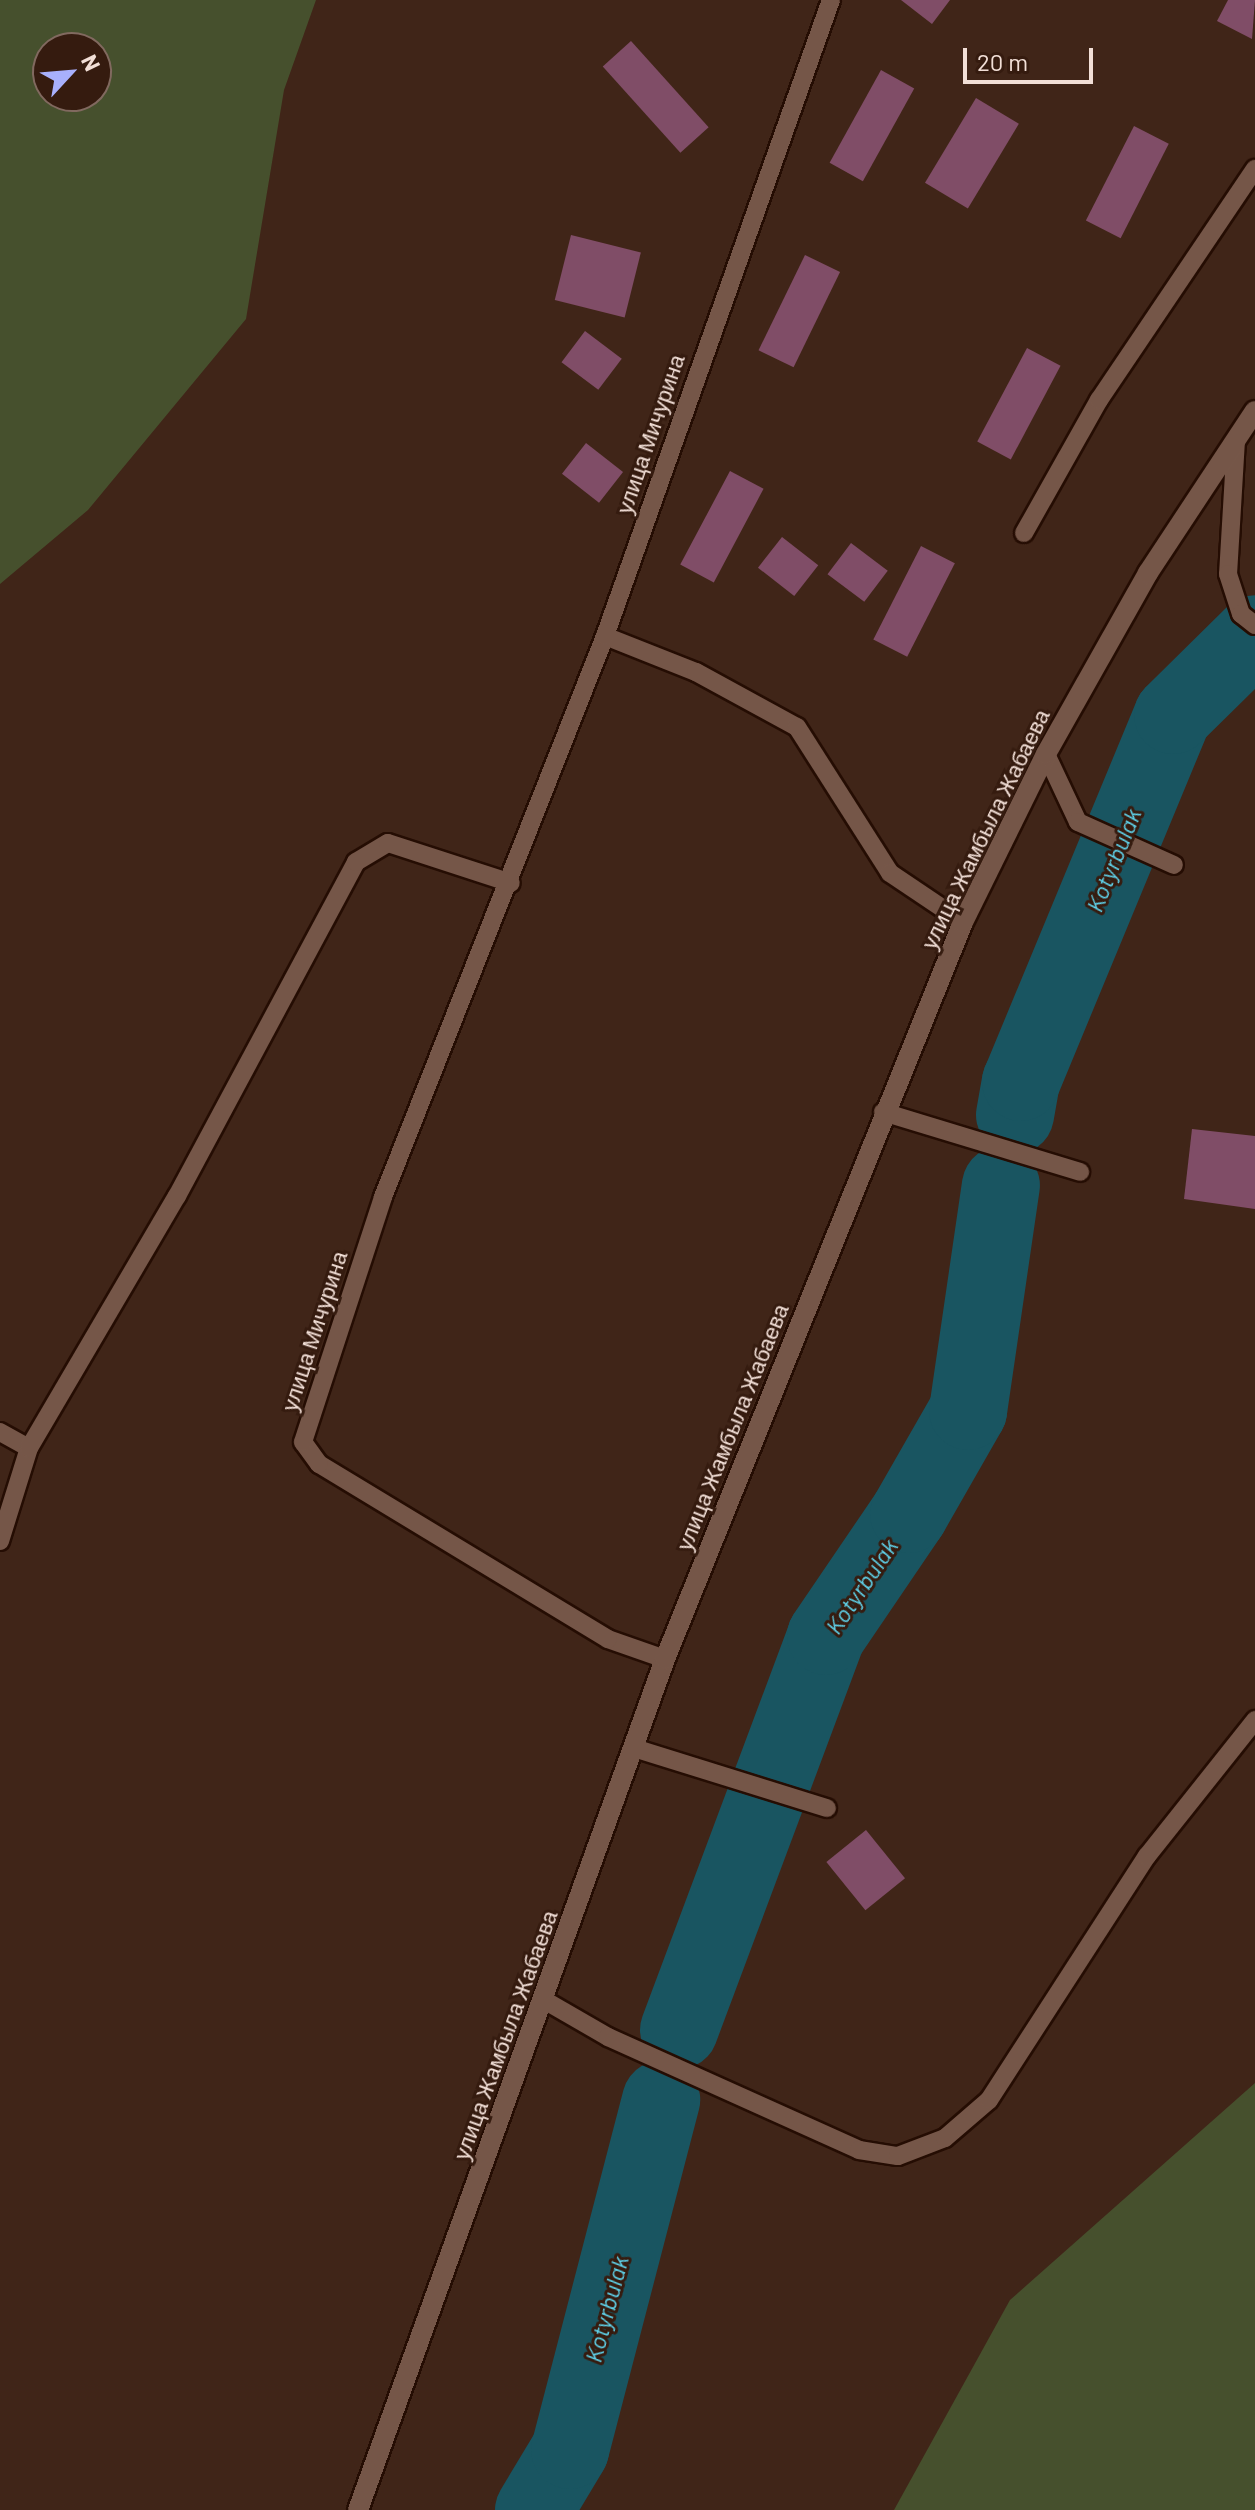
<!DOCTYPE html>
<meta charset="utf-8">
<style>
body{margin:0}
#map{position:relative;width:1255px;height:2510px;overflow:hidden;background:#402518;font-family:Barlow,sans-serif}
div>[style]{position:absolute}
.green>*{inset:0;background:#46502d}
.river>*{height:78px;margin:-39px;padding:0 39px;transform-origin:39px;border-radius:39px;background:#195561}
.building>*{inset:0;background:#804d67;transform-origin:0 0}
.roads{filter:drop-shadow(2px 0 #250d03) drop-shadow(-2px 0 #250d03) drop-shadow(0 2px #250d03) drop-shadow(0 -2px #250d03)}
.service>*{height:18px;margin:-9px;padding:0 9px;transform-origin:9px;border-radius:9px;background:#755648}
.tertiary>*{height:20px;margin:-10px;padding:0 10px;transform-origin:10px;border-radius:10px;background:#755648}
span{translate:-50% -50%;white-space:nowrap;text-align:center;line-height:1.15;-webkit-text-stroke:6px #351b0f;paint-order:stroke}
.street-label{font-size:22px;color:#f2dfd7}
.water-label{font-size:24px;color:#5fd2ea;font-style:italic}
.north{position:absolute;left:32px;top:32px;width:80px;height:80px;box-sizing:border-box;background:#351b0f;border:2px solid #81695f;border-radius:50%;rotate:64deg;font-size:22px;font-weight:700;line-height:32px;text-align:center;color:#f2dfd7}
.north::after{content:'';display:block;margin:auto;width:28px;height:36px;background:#a8b0fc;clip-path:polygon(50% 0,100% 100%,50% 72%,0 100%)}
.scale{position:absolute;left:963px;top:48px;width:130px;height:36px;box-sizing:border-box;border:4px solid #f2dfd7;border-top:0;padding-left:10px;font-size:24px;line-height:28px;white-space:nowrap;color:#f2dfd7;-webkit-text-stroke:6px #351b0f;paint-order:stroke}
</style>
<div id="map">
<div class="green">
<i style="clip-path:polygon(evenodd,0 0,316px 0,284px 90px,246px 319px,88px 510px,0 584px,0 0,96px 48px,96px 96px,48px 96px,48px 48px,96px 48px)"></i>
<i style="clip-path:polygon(1255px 2083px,1255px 2510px,894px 2510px,1010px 2300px)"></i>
</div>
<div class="river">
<i style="left:1015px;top:1115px;width:34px;rotate:-80deg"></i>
<i style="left:1021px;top:1082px;width:397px;rotate:-67.5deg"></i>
<i style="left:1173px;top:715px;width:115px;rotate:-44.6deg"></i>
<i style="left:679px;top:2030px;width:421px;rotate:-69.5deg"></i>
<i style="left:826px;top:1636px;width:148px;rotate:-55.8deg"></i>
<i style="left:909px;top:1514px;width:119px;rotate:-60.2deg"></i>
<i style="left:968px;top:1411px;width:228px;rotate:-81.7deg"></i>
<i style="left:534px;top:2510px;width:70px;rotate:-59deg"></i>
<i style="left:570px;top:2450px;width:362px;rotate:-75.4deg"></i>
</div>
<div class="building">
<i style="clip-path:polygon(901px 0,950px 0,932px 24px)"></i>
<i style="clip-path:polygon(1228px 0,1255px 0,1252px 39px,1217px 21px)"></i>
<i style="left:631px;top:41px;width:116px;height:38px;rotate:48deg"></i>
<i style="left:881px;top:70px;width:38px;height:106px;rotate:29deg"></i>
<i style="left:976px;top:98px;width:50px;height:99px;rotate:31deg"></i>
<i style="left:1134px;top:126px;width:39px;height:106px;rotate:27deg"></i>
<i style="left:571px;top:235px;width:72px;height:67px;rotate:14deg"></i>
<i style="left:805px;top:255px;width:39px;height:106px;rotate:26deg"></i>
<i style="left:585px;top:331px;width:46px;height:39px;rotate:37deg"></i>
<i style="left:1027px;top:348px;width:38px;height:106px;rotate:28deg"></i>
<i style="left:586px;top:443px;width:47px;height:39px;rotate:38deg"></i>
<i style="left:730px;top:471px;width:38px;height:106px;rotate:28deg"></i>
<i style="left:782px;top:537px;width:46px;height:39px;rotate:38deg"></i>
<i style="left:851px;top:543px;width:46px;height:39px;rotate:37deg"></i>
<i style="left:921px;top:546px;width:38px;height:105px;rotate:27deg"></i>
<i style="clip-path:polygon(1192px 1129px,1255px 1136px,1255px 1209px,1184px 1199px)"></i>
<i style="left:866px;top:1830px;width:62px;height:51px;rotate:51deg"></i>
</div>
<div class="roads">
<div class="service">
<i style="left:1236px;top:440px;width:134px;rotate:93.4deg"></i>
<i style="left:1228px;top:574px;width:42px;rotate:72deg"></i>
<i style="left:1241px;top:614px;width:18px;rotate:38deg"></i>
<i style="left:1024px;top:533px;width:153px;rotate:-60.6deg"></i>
<i style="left:1099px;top:400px;width:279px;rotate:-56deg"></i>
<i style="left:605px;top:636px;width:98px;rotate:21.6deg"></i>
<i style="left:696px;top:672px;width:115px;rotate:28.6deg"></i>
<i style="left:797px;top:727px;width:173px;rotate:57.5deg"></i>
<i style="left:890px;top:873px;width:88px;rotate:33.9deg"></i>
<i style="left:1046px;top:754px;width:75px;rotate:64.8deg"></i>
<i style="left:1078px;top:822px;width:105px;rotate:24.1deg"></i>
<i style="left:883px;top:1112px;width:206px;rotate:16.9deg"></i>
<i style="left:0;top:1432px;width:33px;rotate:29deg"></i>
<i style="left:0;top:1541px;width:97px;rotate:-72.7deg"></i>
<i style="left:29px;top:1448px;width:292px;rotate:-59.6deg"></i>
<i style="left:177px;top:1196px;width:379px;rotate:-61.8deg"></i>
<i style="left:356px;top:862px;width:37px;rotate:-31deg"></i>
<i style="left:388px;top:843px;width:129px;rotate:18deg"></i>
<i style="left:665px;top:1659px;width:60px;rotate:-160.7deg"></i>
<i style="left:608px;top:1639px;width:338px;rotate:-148.8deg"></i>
<i style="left:319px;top:1464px;width:27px;rotate:-126deg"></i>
<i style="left:303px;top:1442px;width:258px;rotate:-71.9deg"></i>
<i style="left:383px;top:1197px;width:603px;rotate:-68.41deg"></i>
<i style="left:605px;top:636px;width:675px;rotate:-70.44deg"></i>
<i style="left:634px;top:1748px;width:202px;rotate:17.3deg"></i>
<i style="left:544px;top:2000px;width:74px;rotate:30deg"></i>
<i style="left:608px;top:2037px;width:275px;rotate:24.2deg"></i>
<i style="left:859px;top:2150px;width:39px;rotate:9deg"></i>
<i style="left:898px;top:2156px;width:50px;rotate:-21deg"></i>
<i style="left:945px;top:2138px;width:58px;rotate:-40.8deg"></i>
<i style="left:989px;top:2100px;width:291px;rotate:-57.1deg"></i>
<i style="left:1147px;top:1856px;width:174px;rotate:-51.5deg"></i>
</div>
<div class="tertiary">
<i style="left:358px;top:2510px;width:905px;rotate:-70.16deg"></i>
<i style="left:665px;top:1659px;width:795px;rotate:-67.98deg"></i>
<i style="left:963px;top:922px;width:187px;rotate:-63.7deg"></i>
<i style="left:1046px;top:754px;width:208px;rotate:-60.6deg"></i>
<i style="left:1148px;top:573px;width:194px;rotate:-56.6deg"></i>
</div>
</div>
<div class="street-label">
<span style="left:650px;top:434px;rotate:-71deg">улица Мичурина</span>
<span style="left:985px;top:829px;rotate:-64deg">улица Жамбыла Жабаева</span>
<span style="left:314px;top:1331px;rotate:-72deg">улица Мичурина</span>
<span style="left:732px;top:1427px;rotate:-68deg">улица Жамбыла Жабаева</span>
<span style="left:505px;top:2035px;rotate:-70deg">улица Жамбыла Жабаева</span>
</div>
<div class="water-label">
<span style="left:1113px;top:860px;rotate:-68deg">Kotyrbulak</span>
<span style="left:861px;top:1586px;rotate:-56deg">Kotyrbulak</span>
<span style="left:606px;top:2309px;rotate:-75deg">Kotyrbulak</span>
</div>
<div class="north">N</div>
<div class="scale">20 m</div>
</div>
